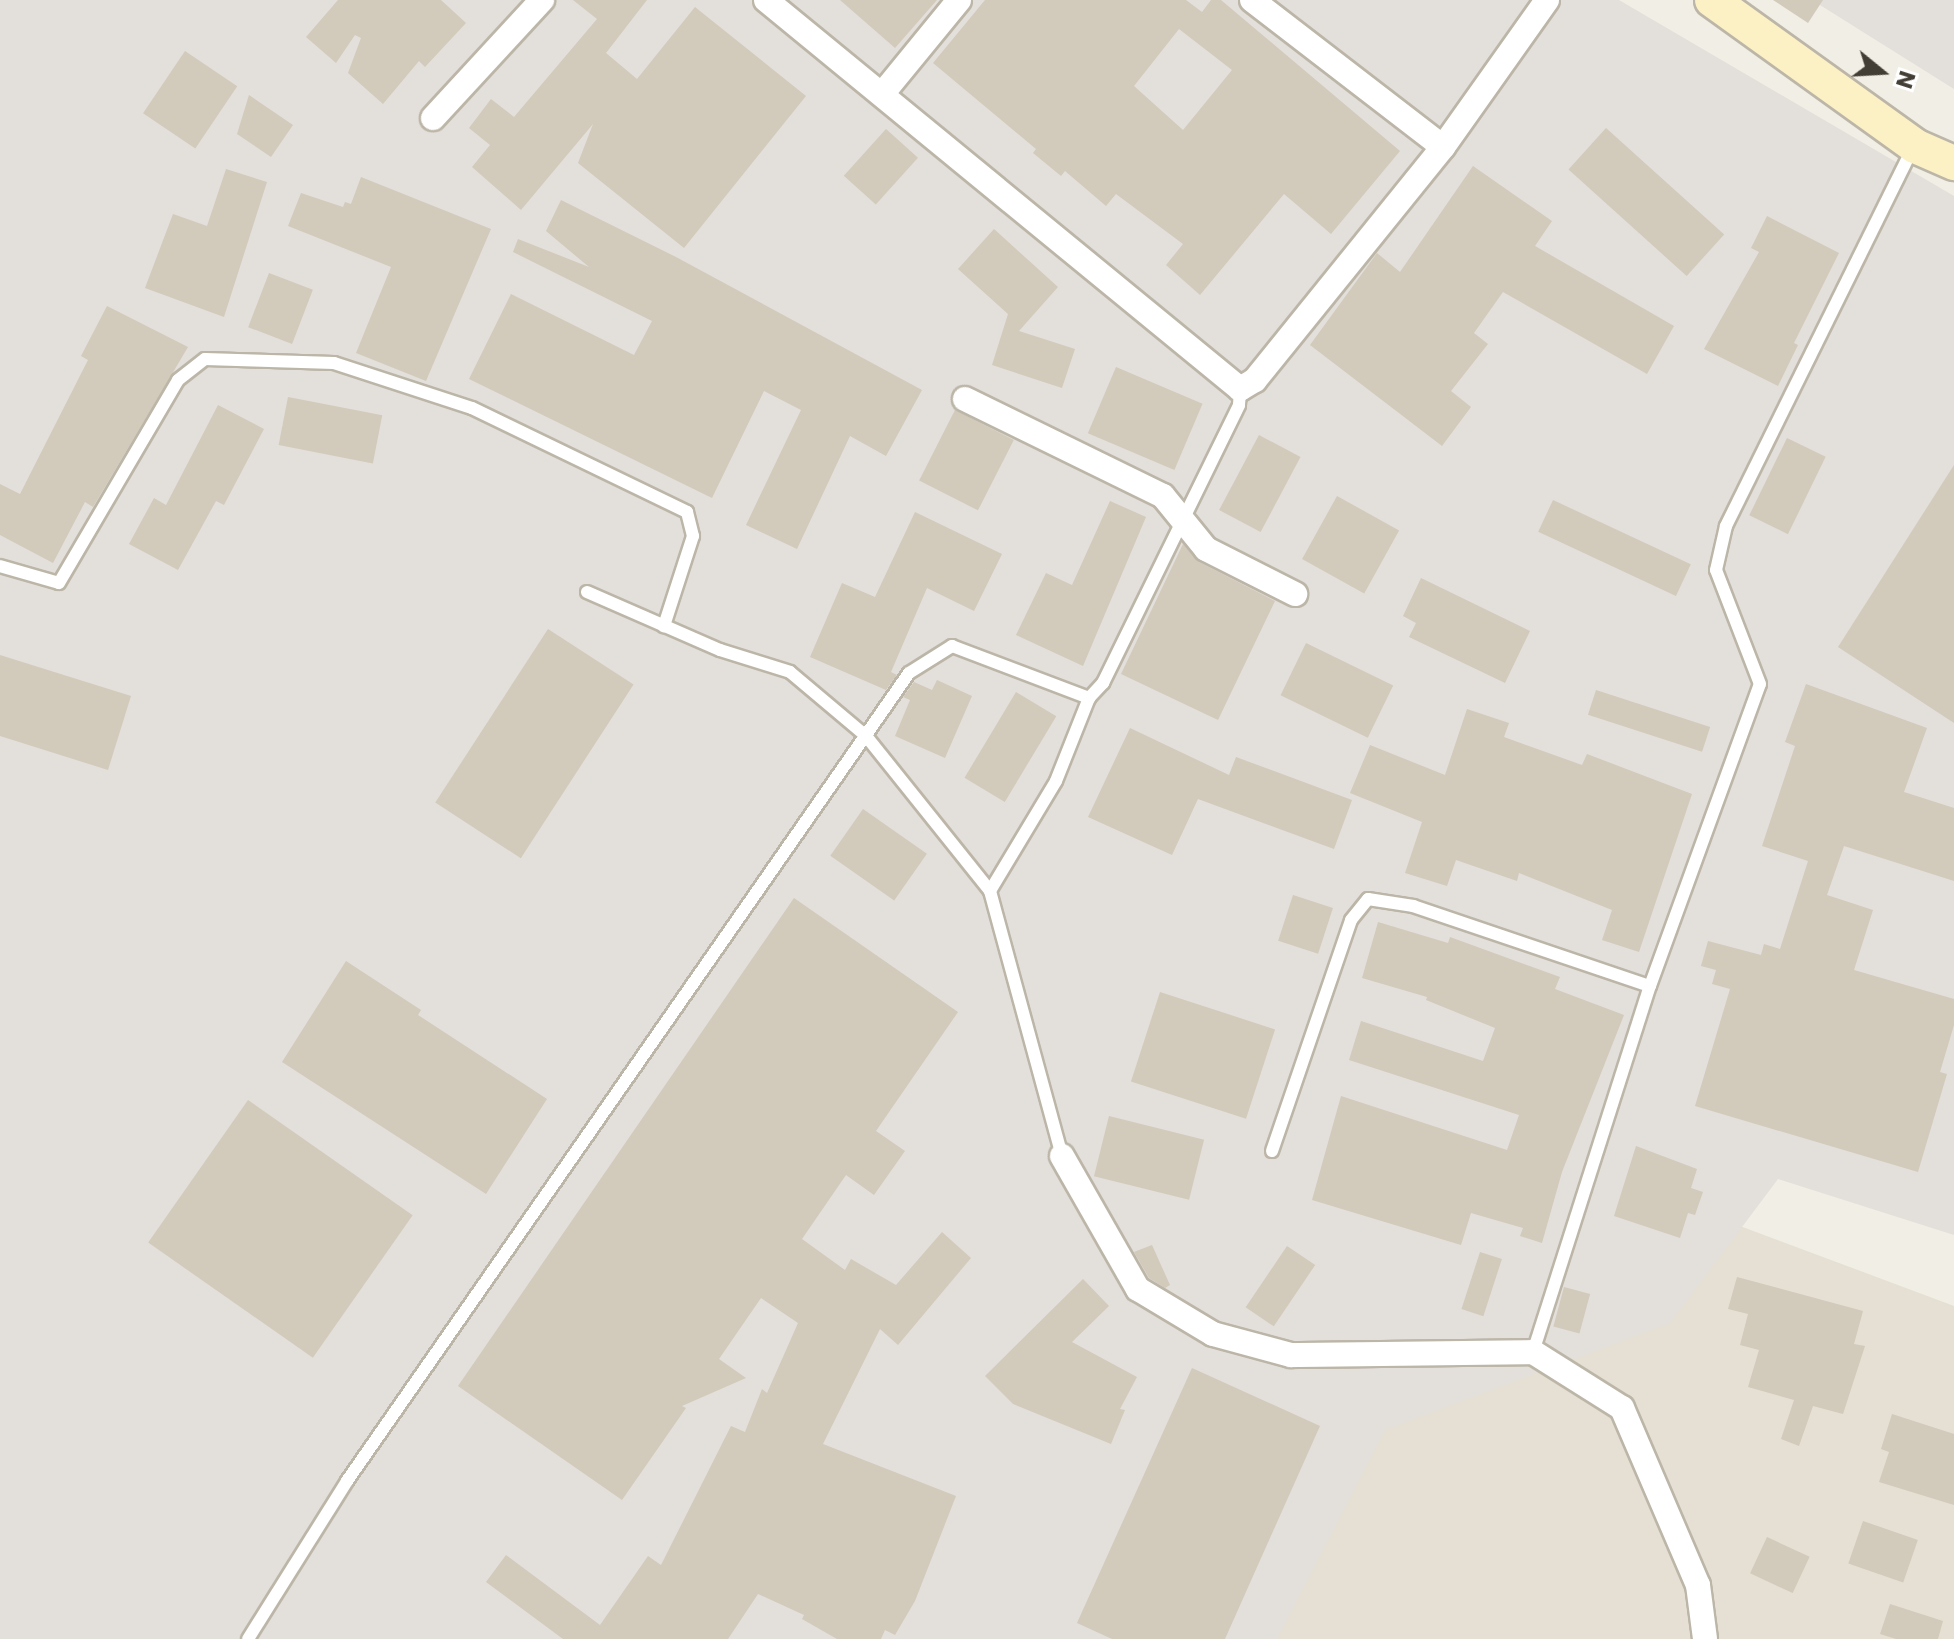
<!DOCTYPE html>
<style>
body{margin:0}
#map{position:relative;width:1954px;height:1639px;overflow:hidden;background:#f1eee5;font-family:Poppins,sans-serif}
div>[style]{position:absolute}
.residential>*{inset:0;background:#e5e0d3}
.industrial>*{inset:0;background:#e3dfda}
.building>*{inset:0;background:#d2cabb;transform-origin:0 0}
.roads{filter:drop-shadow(2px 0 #bcb6a8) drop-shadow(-2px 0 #bcb6a8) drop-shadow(0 2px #bcb6a8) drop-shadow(0 -2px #bcb6a8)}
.lane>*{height:12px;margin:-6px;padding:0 6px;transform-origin:6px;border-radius:6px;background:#fff}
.street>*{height:24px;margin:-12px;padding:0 12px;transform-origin:12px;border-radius:12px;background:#fff}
.secondary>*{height:34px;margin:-17px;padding:0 17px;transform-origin:17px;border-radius:17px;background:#fcf0c5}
span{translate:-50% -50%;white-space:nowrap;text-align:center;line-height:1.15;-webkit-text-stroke:8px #fff;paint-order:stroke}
.north{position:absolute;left:1842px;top:32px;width:80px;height:80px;-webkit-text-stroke:6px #fff;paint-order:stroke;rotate:108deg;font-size:22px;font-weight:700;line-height:32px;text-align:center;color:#433e35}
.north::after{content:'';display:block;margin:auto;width:28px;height:36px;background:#433e35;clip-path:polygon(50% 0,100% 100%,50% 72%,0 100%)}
</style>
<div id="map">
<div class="residential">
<i style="clip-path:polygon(1131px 998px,1954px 1306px,1954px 1639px,692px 1639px)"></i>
</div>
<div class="industrial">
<i style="clip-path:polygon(0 0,1619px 0,1954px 196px,1954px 1235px,1778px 1179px,1670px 1323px,1385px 1430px,1277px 1639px,0 1639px)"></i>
<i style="clip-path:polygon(1812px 0,1954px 0,1954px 89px)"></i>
</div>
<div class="building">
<i style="clip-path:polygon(338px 0,441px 0,466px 23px,425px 67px,419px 61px,383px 104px,348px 73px,361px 38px,355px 35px,336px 63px,306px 37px)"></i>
<i style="clip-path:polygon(573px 0,647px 0,606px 53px,637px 79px,695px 7px,806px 96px,684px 248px,578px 163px,593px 124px,521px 210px,472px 167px,490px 145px,469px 128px,491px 99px,514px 117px,597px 19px)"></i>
<i style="clip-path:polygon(840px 0,937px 0,895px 48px)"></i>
<i style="clip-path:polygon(evenodd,985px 0,1186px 0,1202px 12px,1211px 0,1221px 0,1400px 151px,1331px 234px,1284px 194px,1200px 295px,1166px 265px,1183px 244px,1116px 194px,1106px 206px,1065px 171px,1061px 176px,1033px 153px,1036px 149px,933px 63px,985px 0,1179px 29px,1232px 70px,1183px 130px,1134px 86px,1179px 29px)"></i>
<i style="clip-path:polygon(1773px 0,1823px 0,1808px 23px)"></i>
<i style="left:185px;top:51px;width:63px;height:75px;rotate:34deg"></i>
<i style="clip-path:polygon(249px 95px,293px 125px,271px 157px,237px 134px)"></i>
<i style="left:1606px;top:128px;width:159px;height:56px;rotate:42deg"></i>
<i style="left:886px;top:129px;width:43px;height:63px;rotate:42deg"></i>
<i style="clip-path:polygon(1473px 166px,1552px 221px,1535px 246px,1674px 326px,1647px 374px,1503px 292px,1474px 333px,1488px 344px,1451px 391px,1471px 407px,1442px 446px,1310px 345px,1377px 253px,1400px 272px)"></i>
<i style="clip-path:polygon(226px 169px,267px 182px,224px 317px,145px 288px,173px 214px,207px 226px)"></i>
<i style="clip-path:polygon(361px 177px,491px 229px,426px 381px,356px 353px,391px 267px,288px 226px,301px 193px,343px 207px,345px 202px,351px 204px)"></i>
<i style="clip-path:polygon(561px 200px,676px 257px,922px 390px,886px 456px,850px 436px,797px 549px,746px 525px,801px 410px,764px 391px,712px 498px,469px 379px,511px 294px,634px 355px,652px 321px,513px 252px,518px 239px,589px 267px,546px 231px)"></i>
<i style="clip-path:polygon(1767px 216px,1839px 253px,1794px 343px,1798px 345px,1778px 386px,1704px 349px,1759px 252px,1751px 248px)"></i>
<i style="clip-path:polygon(994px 229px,1058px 287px,1019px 331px,1075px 349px,1062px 388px,992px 365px,1008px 314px,958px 269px)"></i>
<i style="left:269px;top:273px;width:47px;height:58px;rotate:21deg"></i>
<i style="clip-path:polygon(107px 306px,188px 347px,93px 507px,85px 502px,53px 563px,0 535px,0 484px,20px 494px,88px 360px,81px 356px)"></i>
<i style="left:1116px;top:367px;width:94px;height:72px;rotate:23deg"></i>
<i style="left:288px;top:397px;width:96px;height:49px;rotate:11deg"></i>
<i style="clip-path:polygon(218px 405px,264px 429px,224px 505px,216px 501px,178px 570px,129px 544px,154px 498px,166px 505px)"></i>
<i style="left:955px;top:410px;width:66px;height:79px;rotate:27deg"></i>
<i style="left:1259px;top:435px;width:47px;height:85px;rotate:28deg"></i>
<i style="left:1787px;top:438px;width:43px;height:86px;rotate:26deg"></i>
<i style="clip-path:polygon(1954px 465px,1954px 723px,1838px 647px)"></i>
<i style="left:1337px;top:496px;width:71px;height:72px;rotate:29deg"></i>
<i style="left:1553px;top:500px;width:152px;height:35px;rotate:25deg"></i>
<i style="clip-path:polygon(1110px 501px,1146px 517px,1083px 666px,1016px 635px,1046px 573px,1072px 585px)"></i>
<i style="clip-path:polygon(915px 512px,1002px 554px,974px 611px,927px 588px,891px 672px,897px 675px,886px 690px,810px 657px,842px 583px,875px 597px)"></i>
<i style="clip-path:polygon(1183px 544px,1199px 562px,1275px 601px,1218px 720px,1121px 674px)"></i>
<i style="clip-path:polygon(1421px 578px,1530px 631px,1505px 683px,1409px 637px,1416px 623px,1403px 616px)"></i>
<i style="left:548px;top:629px;width:102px;height:207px;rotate:33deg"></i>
<i style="left:1306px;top:643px;width:97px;height:58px;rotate:26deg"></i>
<i style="clip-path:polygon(0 655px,131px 696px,108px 770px,0 736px)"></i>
<i style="clip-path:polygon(937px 680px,972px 696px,945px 758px,895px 736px,910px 700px,903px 697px,914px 682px,932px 690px)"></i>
<i style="clip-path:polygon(1806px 684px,1927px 728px,1904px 792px,1954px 808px,1954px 881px,1844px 846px,1827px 895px,1873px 910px,1854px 970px,1954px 999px,1954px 1025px,1940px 1072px,1947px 1074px,1918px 1172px,1695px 1106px,1730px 989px,1712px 984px,1716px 970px,1701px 966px,1708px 941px,1761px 955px,1764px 944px,1780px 949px,1808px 861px,1762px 846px,1795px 746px,1785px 742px)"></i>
<i style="left:1596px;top:690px;width:120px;height:26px;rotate:18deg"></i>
<i style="left:1016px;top:692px;width:47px;height:100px;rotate:31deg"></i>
<i style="clip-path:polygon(1467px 709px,1509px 723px,1504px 737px,1582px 765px,1587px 754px,1692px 794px,1639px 952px,1602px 940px,1612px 910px,1519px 873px,1517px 881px,1456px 860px,1447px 886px,1405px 873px,1422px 822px,1350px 793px,1370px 745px,1445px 775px)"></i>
<i style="clip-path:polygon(1130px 728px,1229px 775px,1236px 757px,1352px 800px,1334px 849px,1198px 799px,1172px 855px,1088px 817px)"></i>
<i style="left:863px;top:809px;width:78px;height:57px;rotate:35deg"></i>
<i style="left:1293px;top:895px;width:42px;height:48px;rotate:18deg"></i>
<i style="clip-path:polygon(794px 898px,958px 1012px,876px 1131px,905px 1151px,874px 1195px,846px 1175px,802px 1239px,845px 1270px,851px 1259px,896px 1285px,942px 1232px,971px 1258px,898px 1345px,880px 1329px,823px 1444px,956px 1496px,915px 1601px,895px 1635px,885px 1630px,881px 1639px,837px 1639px,802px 1619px,804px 1615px,758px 1594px,728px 1639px,563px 1639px,486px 1582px,506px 1555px,600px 1625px,648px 1556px,661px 1565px,731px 1426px,745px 1432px,762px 1389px,767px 1393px,798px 1323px,761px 1298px,719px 1359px,746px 1378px,682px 1406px,686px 1408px,622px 1500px,458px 1386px)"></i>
<i style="clip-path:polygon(1378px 922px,1448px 943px,1450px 937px,1560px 977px,1555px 989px,1624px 1015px,1562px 1172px,1542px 1243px,1520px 1236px,1523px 1228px,1471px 1213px,1461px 1245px,1312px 1200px,1341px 1096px,1507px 1150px,1519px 1115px,1349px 1060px,1361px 1021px,1483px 1061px,1495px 1028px,1426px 1000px,1427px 997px,1362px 978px)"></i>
<i style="clip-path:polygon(346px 961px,421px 1010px,418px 1015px,547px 1099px,486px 1194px,282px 1062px)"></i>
<i style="left:1160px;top:992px;width:121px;height:94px;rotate:18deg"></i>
<i style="left:248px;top:1100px;width:201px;height:174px;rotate:35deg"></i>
<i style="left:1109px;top:1116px;width:98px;height:62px;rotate:14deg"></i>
<i style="clip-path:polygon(1636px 1146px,1697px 1169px,1691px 1188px,1703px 1192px,1695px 1215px,1688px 1213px,1680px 1238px,1614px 1216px)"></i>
<i style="clip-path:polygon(1152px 1245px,1170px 1285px,1165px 1288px,1149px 1278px,1134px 1252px)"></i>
<i style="left:1287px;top:1246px;width:34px;height:74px;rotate:34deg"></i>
<i style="left:1480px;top:1252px;width:23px;height:60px;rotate:18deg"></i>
<i style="clip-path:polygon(1737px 1277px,1863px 1311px,1854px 1344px,1865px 1346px,1843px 1414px,1813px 1406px,1799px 1446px,1781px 1439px,1794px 1400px,1748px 1387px,1759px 1350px,1740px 1345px,1748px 1314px,1728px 1309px)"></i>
<i style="clip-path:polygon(1083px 1279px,1109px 1306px,1072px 1342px,1137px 1377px,1120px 1409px,1125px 1410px,1111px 1444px,1013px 1404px,985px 1376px)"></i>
<i style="left:1564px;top:1287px;width:27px;height:41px;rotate:15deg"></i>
<i style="clip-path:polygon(1192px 1368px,1320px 1426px,1225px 1639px,1112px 1639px,1077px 1623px)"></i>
<i style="clip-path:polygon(1892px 1414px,1954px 1434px,1954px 1505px,1879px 1482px,1889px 1452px,1881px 1449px)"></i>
<i style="left:1863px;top:1521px;width:58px;height:45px;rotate:19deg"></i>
<i style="left:1767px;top:1537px;width:47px;height:40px;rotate:25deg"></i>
<i style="clip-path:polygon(1890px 1604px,1943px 1621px,1938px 1639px,1896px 1639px,1880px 1634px)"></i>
</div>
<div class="roads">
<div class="lane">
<i style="left:0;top:566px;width:61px;rotate:16.1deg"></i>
<i style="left:59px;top:583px;width:235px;rotate:-59.6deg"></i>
<i style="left:178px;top:380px;width:34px;rotate:-38deg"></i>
<i style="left:205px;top:359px;width:129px;rotate:1.8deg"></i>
<i style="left:334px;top:363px;width:145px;rotate:18.1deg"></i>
<i style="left:472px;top:408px;width:239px;rotate:25.8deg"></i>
<i style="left:687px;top:512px;width:25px;rotate:76deg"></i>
<i style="left:693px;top:536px;width:95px;rotate:107.9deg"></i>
<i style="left:587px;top:592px;width:145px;rotate:23.6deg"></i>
<i style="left:720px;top:650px;width:73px;rotate:17.4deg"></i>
<i style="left:790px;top:672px;width:99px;rotate:40.1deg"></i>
<i style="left:866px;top:736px;width:198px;rotate:51.3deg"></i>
<i style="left:990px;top:891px;width:275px;rotate:74.8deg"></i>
<i style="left:990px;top:891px;width:128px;rotate:-59deg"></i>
<i style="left:1056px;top:781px;width:89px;rotate:-68.3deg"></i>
<i style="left:1089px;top:698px;width:21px;rotate:-47deg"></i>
<i style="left:1103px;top:683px;width:309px;rotate:-63.9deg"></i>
<i style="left:1239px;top:405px;width:16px;rotate:-86deg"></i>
<i style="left:1272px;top:1151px;width:244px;rotate:-71.1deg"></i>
<i style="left:1351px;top:920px;width:27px;rotate:-51deg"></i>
<i style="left:1368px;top:899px;width:46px;rotate:8.8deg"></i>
<i style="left:1413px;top:906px;width:250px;rotate:18.7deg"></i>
<i style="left:1533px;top:1352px;width:384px;rotate:-72.3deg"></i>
<i style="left:1650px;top:986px;width:321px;rotate:-70deg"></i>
<i style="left:1760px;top:684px;width:122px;rotate:-111.1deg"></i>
<i style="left:1716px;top:570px;width:45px;rotate:-77.2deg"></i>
<i style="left:1726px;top:526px;width:424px;rotate:-63.7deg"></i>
<i style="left:248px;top:1639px;width:186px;rotate:-57.9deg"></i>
<i style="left:347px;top:1481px;width:984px;rotate:-55.18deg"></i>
<i style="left:909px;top:673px;width:51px;rotate:-32.1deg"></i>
<i style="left:952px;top:646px;width:147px;rotate:20.8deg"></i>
</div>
<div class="street">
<i style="left:766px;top:0;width:613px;rotate:39.37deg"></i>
<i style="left:1240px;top:389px;width:17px;rotate:-31deg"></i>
<i style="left:1255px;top:380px;width:299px;rotate:-51.1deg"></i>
<i style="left:1443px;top:147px;width:180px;rotate:-54.7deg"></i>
<i style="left:1252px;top:0;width:241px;rotate:37.6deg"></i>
<i style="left:883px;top:93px;width:120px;rotate:-50.7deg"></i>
<i style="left:433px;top:118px;width:161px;rotate:-47.3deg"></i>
<i style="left:965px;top:399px;width:220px;rotate:26.1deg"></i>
<i style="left:1163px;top:496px;width:68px;rotate:50.9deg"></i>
<i style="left:1206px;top:549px;width:100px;rotate:26.8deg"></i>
<i style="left:1062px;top:1156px;width:153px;rotate:60.3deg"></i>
<i style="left:1138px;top:1289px;width:87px;rotate:31deg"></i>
<i style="left:1213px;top:1334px;width:81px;rotate:15.1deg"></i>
<i style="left:1291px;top:1355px;width:242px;rotate:-0.7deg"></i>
<i style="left:1533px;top:1352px;width:105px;rotate:32.2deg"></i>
<i style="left:1622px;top:1408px;width:193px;rotate:66.8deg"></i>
<i style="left:1698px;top:1585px;width:54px;rotate:82.6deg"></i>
</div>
<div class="secondary">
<i style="left:1712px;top:0;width:250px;rotate:35.7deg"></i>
<i style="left:1915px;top:146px;width:43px;rotate:23.6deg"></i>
</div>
</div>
<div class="north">N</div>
</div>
